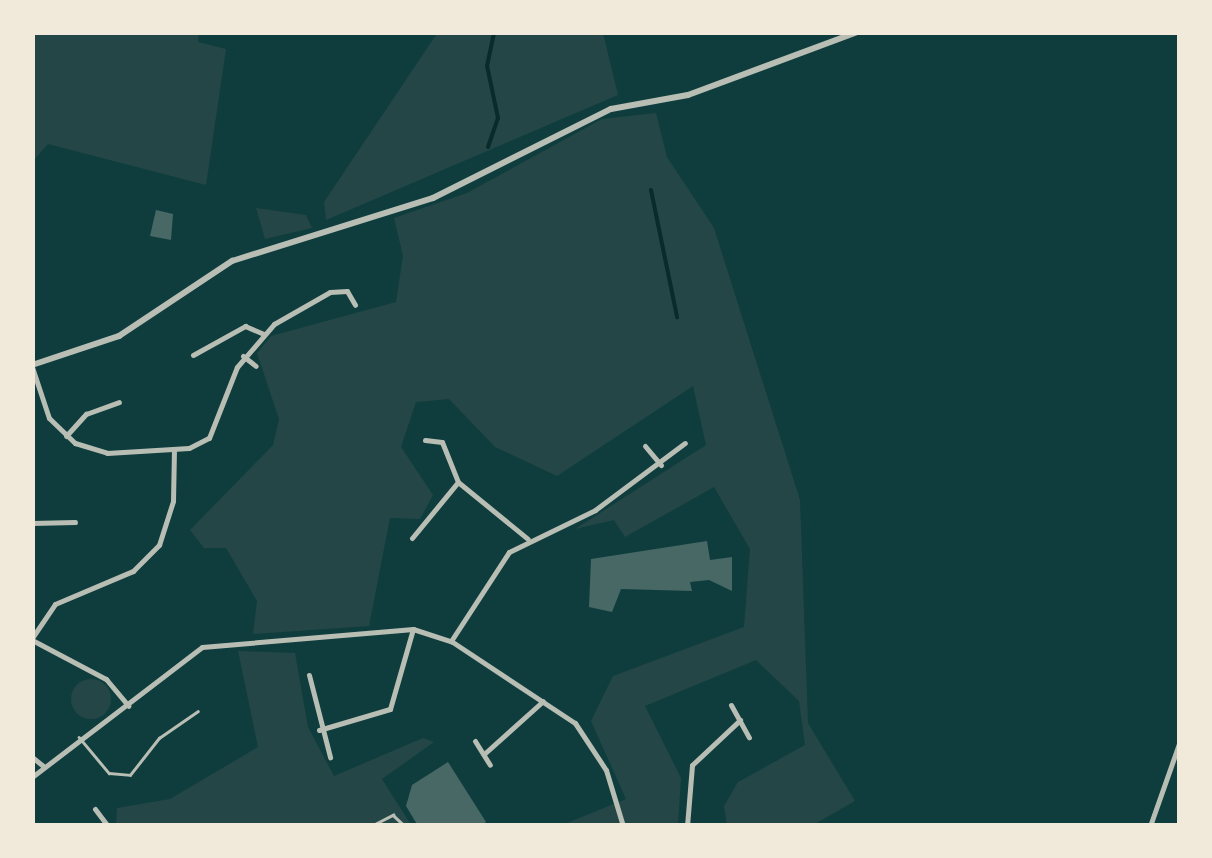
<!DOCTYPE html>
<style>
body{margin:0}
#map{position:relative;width:1212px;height:858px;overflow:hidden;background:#0f3d3e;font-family:Arial,sans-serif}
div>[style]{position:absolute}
.green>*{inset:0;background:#244646}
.round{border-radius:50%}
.stream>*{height:4px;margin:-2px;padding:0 2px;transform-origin:2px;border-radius:2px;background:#0a2a2b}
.building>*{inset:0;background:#486865}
.service>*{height:2.5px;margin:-1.25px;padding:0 1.25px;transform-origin:1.25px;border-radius:1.25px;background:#b8beb3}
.minor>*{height:5px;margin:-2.5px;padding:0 2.5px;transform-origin:2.5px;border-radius:2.5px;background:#b8beb3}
.tertiary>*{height:6px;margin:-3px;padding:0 3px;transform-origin:3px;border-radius:3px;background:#b8beb3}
span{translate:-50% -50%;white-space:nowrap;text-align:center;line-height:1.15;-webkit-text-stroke:9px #f1e9da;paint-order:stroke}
.frame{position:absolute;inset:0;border:35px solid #f1e9da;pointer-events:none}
</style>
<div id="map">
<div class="green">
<i style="clip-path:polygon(32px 33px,199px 33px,198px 42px,226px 49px,206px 185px,48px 144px,33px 161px)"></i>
<i style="clip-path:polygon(429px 33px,603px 33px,618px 95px,326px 220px,324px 202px,436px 35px)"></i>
<i style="clip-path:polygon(656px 113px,667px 157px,714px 228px,800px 500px,808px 723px,855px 801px,813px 825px,727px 825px,724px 806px,738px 782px,805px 745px,799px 701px,756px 660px,645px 706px,681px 778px,678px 825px,562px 825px,626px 799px,591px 721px,613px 676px,744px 627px,750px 549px,714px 487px,625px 537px,614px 520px,575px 529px,706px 445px,693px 386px,557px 476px,495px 447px,449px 399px,416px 402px,401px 447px,433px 495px,420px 519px,390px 518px,369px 626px,253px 634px,257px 601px,226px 548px,204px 548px,190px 530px,273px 445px,279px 419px,257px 353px,271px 336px,396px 302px,403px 256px,394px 218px,467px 193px,602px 119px)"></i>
<i style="clip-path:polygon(256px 208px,306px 215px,312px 228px,265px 239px)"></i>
<i style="clip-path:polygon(238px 651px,295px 653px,308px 727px,334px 776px,423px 738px,434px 742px,382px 779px,411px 825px,116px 826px,117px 808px,170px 799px,258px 747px)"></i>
<i class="round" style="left:71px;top:679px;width:40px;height:40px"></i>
</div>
<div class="stream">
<i style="left:488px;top:147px;width:31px;rotate:-71deg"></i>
<i style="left:498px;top:118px;width:53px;rotate:-101.9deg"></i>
<i style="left:487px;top:66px;width:35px;rotate:-78deg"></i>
<i style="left:651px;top:190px;width:130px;rotate:78.4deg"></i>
</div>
<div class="building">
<i style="clip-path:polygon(156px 210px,173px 214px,171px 240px,150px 236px)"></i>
<i style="clip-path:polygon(707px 541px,710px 560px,732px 557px,732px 591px,709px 580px,690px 582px,692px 591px,621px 589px,612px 612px,589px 607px,591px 559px)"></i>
<i style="clip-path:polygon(448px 762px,486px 822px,481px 826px,418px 826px,406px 806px,412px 785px)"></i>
</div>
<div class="service">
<i style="left:79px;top:737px;width:47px;rotate:50.2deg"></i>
<i style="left:109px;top:773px;width:21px;rotate:5deg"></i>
<i style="left:130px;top:775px;width:47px;rotate:-51.9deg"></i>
<i style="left:159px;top:738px;width:47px;rotate:-34.7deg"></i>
<i style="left:371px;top:826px;width:25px;rotate:-27deg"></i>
<i style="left:393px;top:815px;width:16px;rotate:43deg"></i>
</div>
<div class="minor">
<i style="left:193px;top:355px;width:60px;rotate:-29.1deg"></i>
<i style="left:245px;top:326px;width:21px;rotate:23deg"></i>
<i style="left:243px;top:356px;width:16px;rotate:38deg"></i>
<i style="left:32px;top:367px;width:54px;rotate:71.6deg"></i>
<i style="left:49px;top:418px;width:36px;rotate:44deg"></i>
<i style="left:75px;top:443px;width:34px;rotate:17deg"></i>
<i style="left:107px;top:453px;width:82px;rotate:-3.5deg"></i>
<i style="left:189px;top:448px;width:22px;rotate:-27deg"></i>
<i style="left:209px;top:438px;width:76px;rotate:-68.5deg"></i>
<i style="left:237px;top:367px;width:57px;rotate:-49.3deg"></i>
<i style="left:274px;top:324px;width:64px;rotate:-29.7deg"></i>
<i style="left:330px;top:292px;width:17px;rotate:-3deg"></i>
<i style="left:347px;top:291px;width:16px;rotate:60deg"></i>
<i style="left:66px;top:436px;width:30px;rotate:-48deg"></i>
<i style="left:86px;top:414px;width:35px;rotate:-20deg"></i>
<i style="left:425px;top:440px;width:17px;rotate:7deg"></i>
<i style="left:442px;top:442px;width:43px;rotate:68.2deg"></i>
<i style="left:458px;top:482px;width:90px;rotate:39.2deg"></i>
<i style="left:645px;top:446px;width:25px;rotate:50deg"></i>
<i style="left:32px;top:523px;width:43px;rotate:-1.3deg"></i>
<i style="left:412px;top:538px;width:72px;rotate:-50.6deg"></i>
<i style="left:32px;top:638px;width:41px;rotate:-55.9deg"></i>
<i style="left:55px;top:604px;width:85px;rotate:-22.9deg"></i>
<i style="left:133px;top:571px;width:37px;rotate:-45deg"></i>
<i style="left:159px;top:545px;width:46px;rotate:-72.3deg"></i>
<i style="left:173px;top:501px;width:52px;rotate:-88.9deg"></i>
<i style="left:32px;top:640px;width:84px;rotate:27.8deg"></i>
<i style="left:106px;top:679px;width:35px;rotate:50deg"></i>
<i style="left:451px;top:641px;width:106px;rotate:-56.9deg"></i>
<i style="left:509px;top:552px;width:96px;rotate:-26deg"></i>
<i style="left:595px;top:510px;width:112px;rotate:-36.7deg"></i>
<i style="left:309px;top:675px;width:85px;rotate:75.6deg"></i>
<i style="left:731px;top:705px;width:37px;rotate:61deg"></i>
<i style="left:319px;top:730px;width:74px;rotate:-16.5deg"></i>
<i style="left:390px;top:709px;width:83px;rotate:-74deg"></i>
<i style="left:475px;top:741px;width:28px;rotate:58deg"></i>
<i style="left:484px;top:754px;width:79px;rotate:-41.9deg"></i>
<i style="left:32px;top:757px;width:14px;rotate:39deg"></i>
<i style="left:32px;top:777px;width:214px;rotate:-37.4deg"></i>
<i style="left:202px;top:647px;width:212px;rotate:-4.9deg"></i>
<i style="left:413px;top:629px;width:40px;rotate:18deg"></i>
<i style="left:451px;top:641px;width:149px;rotate:33.5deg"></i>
<i style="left:575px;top:723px;width:56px;rotate:56.6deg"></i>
<i style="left:606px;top:770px;width:59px;rotate:73.1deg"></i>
<i style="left:95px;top:809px;width:21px;rotate:53deg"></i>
<i style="left:687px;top:826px;width:61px;rotate:-85.3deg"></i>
<i style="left:692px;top:765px;width:66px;rotate:-43.2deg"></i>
<i style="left:1150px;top:826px;width:90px;rotate:-70.6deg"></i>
</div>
<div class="tertiary">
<i style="left:32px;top:365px;width:92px;rotate:-18.4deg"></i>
<i style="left:119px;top:336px;width:136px;rotate:-33.6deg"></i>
<i style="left:232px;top:261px;width:211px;rotate:-17.4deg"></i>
<i style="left:433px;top:198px;width:199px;rotate:-26.6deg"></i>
<i style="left:611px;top:109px;width:78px;rotate:-10.3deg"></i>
<i style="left:688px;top:95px;width:180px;rotate:-20.4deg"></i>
</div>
<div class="frame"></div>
</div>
